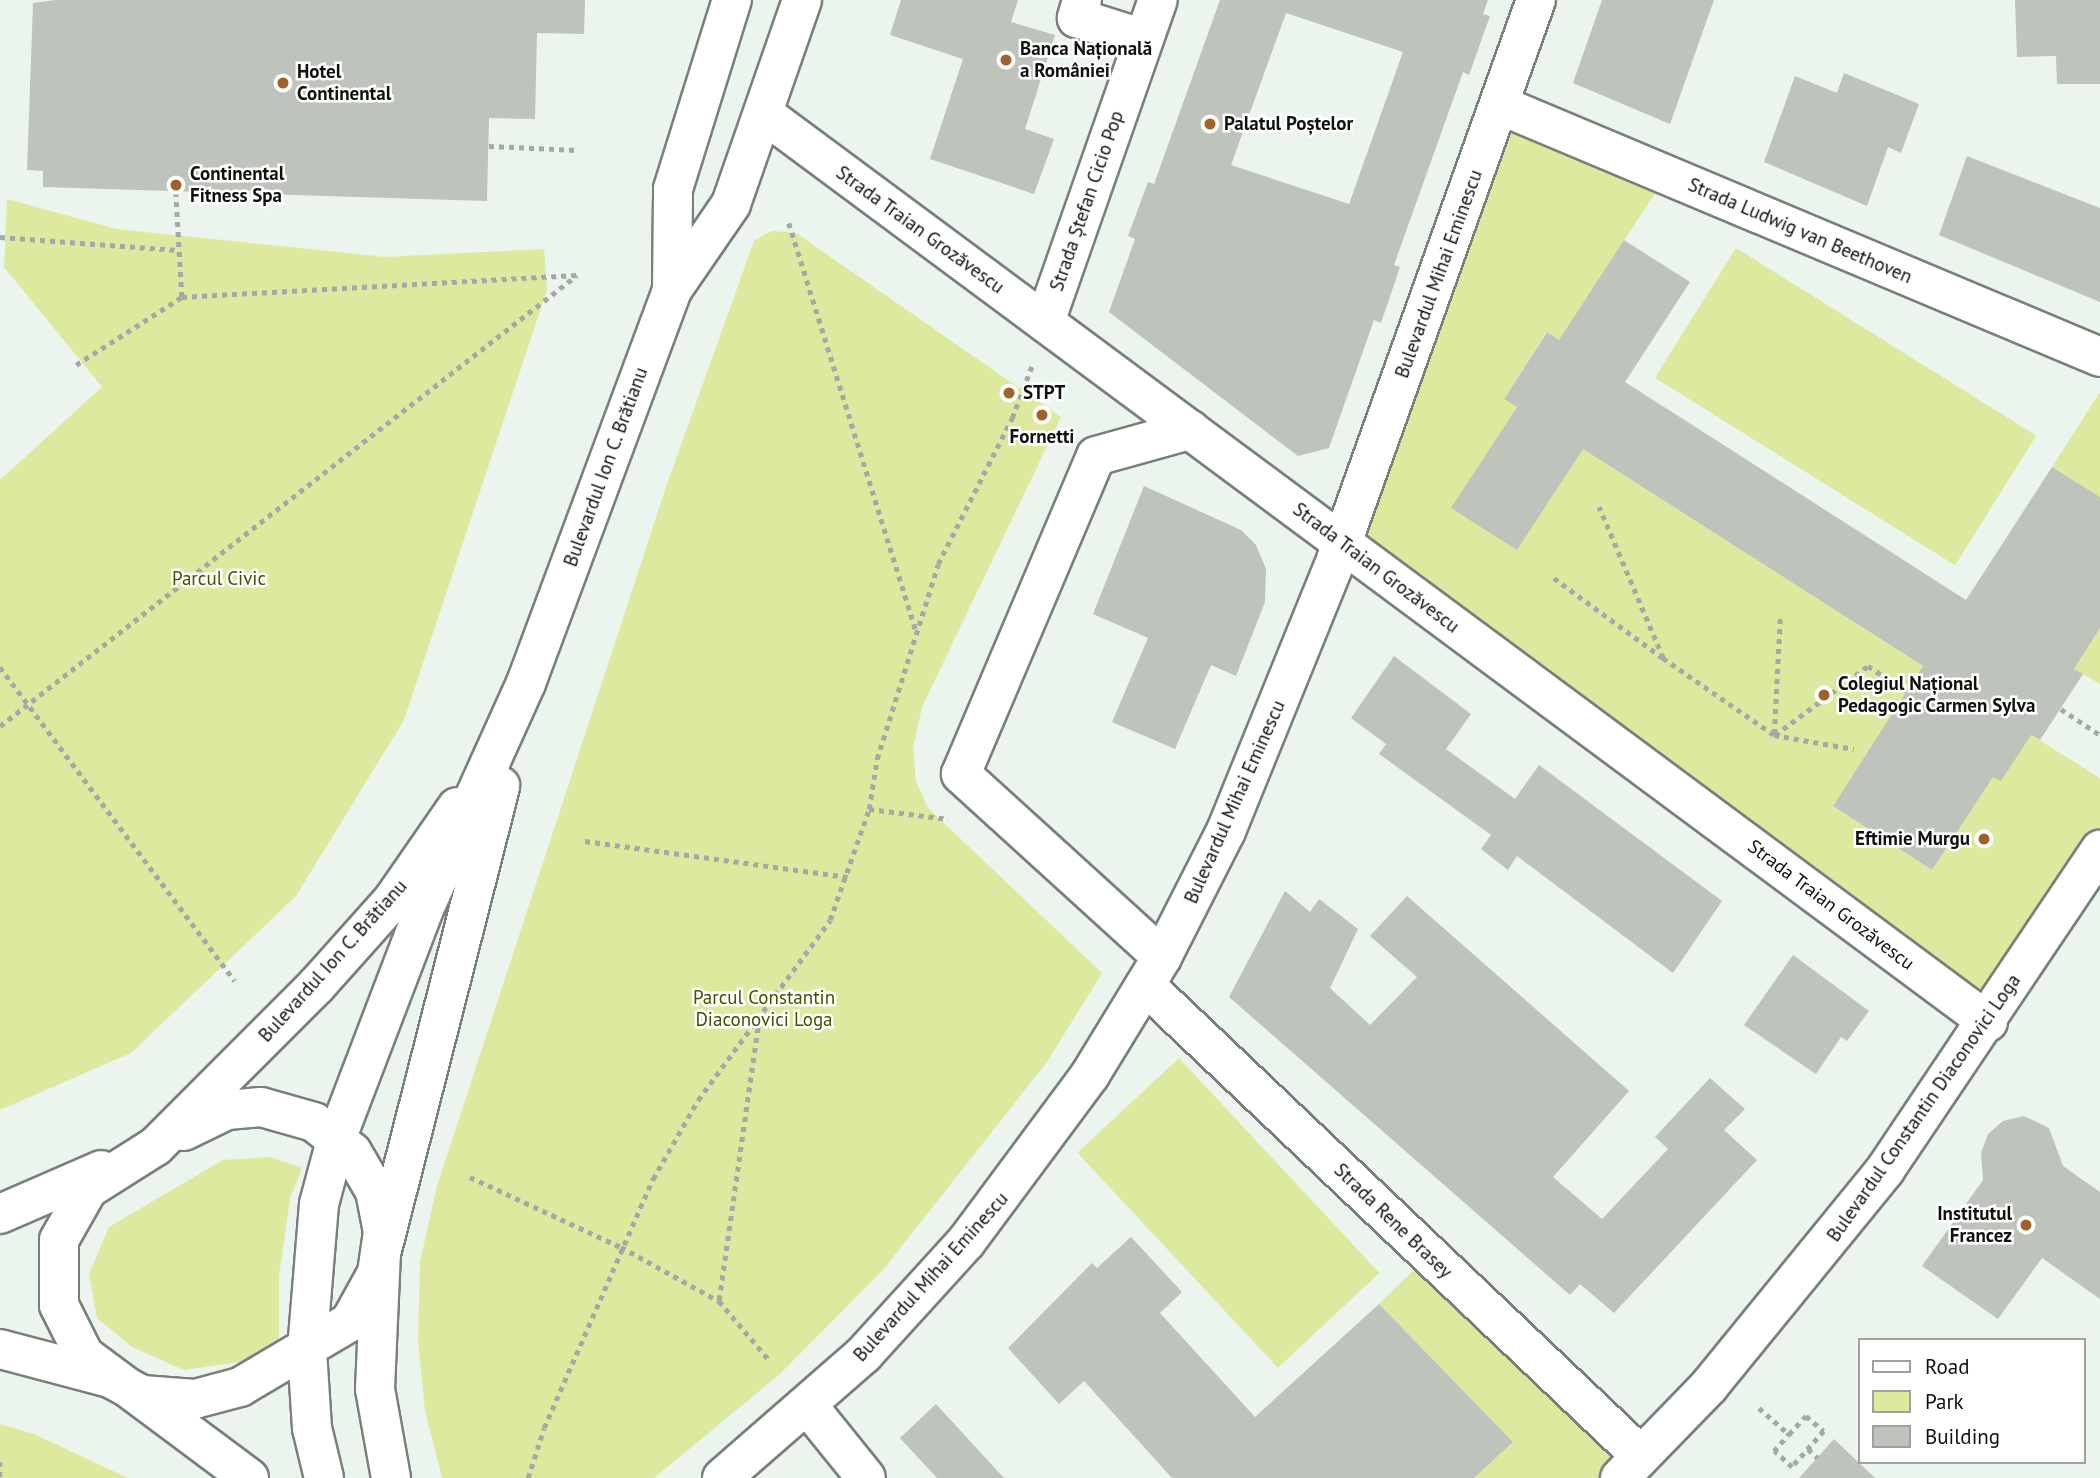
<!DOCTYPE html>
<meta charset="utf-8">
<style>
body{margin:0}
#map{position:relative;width:2100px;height:1478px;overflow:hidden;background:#ecf4ee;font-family:"PT Sans",sans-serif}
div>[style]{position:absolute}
.green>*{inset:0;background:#dde99e;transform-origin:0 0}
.building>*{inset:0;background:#bec3bc}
.path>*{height:4.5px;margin-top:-2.25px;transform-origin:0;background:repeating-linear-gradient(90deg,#a3a9a4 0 5px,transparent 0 10px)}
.roads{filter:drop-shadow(2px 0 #797f7b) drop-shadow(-2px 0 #797f7b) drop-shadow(0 2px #797f7b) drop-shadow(0 -2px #797f7b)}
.minor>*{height:38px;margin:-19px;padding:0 19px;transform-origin:19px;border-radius:19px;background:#fff}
.major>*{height:38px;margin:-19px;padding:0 19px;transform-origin:19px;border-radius:19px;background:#fff}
.dots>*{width:19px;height:19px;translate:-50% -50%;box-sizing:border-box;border:4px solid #fff;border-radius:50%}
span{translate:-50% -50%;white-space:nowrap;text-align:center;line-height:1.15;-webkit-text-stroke:5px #fff;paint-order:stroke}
.poi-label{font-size:19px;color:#0f110f;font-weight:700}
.left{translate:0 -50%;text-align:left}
.right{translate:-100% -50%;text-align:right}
.street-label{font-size:19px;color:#0f110f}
.park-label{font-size:19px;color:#464e00}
.legend{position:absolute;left:1858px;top:1338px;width:228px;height:126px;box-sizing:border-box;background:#fff;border:2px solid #9fa09f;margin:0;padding:9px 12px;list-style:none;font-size:21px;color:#0f110f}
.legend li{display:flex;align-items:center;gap:14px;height:35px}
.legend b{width:35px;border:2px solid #9fa09f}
</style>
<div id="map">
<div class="green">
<i style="clip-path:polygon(1500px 105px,1667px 175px,1559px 340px,1546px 332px,1504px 399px,1517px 407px,1452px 508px,1563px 436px,1924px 667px,1833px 806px,1932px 870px,1993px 777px,2031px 735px,2100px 778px,2100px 850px,1988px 1022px,1342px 543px)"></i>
<i style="clip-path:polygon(7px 199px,116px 229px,385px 257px,544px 249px,547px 290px,404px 720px,296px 896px,131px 1053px,0 1110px,0 480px,102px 387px,4px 267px)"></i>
<i style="clip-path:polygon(772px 231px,796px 233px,1061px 417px,922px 707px,913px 749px,916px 781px,928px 808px,1102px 973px,1047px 1062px,883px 1270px,780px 1374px,654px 1478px,442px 1478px,425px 1411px,418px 1340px,420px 1262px,437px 1186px,667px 484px,754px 241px)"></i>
<i style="left:1736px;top:248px;width:354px;height:153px;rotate:32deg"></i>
<i style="clip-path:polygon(2100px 392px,2100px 497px,2052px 467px)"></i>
<i style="clip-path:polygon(2100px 628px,2100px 684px,2074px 669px)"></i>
<i style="left:1179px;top:1058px;width:294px;height:139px;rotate:47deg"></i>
<i style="clip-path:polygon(271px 1157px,302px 1168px,290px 1199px,279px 1276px,279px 1341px,240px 1362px,184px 1370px,132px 1347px,97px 1318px,89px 1274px,109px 1227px,223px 1160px)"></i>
<i style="clip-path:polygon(1429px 1255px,1641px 1456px,1620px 1478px,1474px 1478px,1513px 1442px,1379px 1304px)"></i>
<i style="clip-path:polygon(0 1424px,34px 1434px,128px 1478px,0 1478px)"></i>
</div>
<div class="building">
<i style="clip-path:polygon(55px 0,585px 0,584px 34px,537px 33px,535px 119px,489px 118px,487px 201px,43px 187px,43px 171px,27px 170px,33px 3px)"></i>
<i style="clip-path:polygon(901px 0,1018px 0,1011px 22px,1055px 35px,1025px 129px,1054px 139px,1034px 194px,930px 159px,963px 59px,890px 35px)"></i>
<i style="clip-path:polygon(evenodd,1220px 0,1488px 0,1483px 14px,1490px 16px,1469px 75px,1463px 72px,1394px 265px,1400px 267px,1381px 323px,1374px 320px,1329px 448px,1298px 456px,1109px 312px,1135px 239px,1128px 236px,1148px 182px,1154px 184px,1220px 0,1286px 13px,1403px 52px,1349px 204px,1231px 165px,1286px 13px)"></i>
<i style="clip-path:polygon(1602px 0,1714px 0,1670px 124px,1573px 83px)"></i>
<i style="clip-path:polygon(2015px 0,2100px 0,2100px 84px,2057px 84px,2056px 56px,2017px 57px)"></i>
<i style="clip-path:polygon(1844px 73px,1919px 104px,1901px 153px,1888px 147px,1867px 206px,1764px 162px,1795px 76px,1837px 93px)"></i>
<i style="clip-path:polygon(1967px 156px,2100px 208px,2100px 302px,1939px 235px)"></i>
<i style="clip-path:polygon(1624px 240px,1690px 282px,1625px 382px,1966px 600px,2052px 467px,2100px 497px,2100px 628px,2074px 669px,2083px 674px,2040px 740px,2031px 735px,2001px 781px,1993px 777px,1932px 870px,1833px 806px,1923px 666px,1583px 449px,1517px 550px,1451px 508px,1517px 407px,1504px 399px,1547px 332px,1559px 340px)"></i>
<i style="clip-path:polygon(1144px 486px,1241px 530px,1256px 545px,1266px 569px,1265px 602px,1236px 676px,1211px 665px,1175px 749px,1112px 722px,1148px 638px,1093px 614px)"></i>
<i style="clip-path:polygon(1394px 656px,1471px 714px,1446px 749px,1515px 799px,1539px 765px,1722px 901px,1673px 973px,1517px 856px,1508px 870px,1481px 849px,1491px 835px,1379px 754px,1386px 744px,1351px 718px)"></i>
<i style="clip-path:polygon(1285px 891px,1310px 912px,1319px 899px,1358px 929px,1330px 988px,1370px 1025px,1417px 977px,1370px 936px,1407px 896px,1629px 1091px,1553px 1177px,1602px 1219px,1668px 1149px,1655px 1137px,1710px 1078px,1745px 1109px,1724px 1130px,1757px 1160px,1614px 1313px,1580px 1284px,1570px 1295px,1229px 997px)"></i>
<i style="clip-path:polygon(1793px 955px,1869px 1011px,1847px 1041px,1841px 1037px,1816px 1074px,1744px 1025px)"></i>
<i style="clip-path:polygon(2024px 1116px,2049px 1128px,2063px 1166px,2100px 1192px,2100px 1299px,2042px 1258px,1998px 1319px,1922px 1266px,1983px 1180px,1981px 1153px,1988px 1134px,2003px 1121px)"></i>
<i style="clip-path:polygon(1131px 1237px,1182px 1292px,1160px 1313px,1255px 1417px,1379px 1304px,1513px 1442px,1474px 1478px,1172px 1478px,1084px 1381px,1059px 1404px,1008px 1348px,1092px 1263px,1097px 1268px)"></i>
<i style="clip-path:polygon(936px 1404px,1004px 1478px,937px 1478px,900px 1438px)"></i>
<i style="clip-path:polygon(1834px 1439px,1875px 1478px,1799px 1478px)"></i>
</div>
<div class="path">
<i style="left:489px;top:146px;width:88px;rotate:2.6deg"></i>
<i style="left:176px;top:192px;width:105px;rotate:86.7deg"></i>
<i style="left:789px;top:223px;width:426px;rotate:72.7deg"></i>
<i style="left:0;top:237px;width:177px;rotate:4.2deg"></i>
<i style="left:76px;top:365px;width:126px;rotate:-32.7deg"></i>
<i style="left:182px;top:297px;width:396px;rotate:-3.2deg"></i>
<i style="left:1554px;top:578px;width:135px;rotate:36.3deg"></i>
<i style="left:1663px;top:658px;width:164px;rotate:-113deg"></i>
<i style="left:1663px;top:658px;width:135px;rotate:34.7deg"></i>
<i style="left:1774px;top:735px;width:81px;rotate:9.9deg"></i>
<i style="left:0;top:667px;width:392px;rotate:53.2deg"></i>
<i style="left:2061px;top:709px;width:47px;rotate:33.7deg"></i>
<i style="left:0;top:726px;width:732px;rotate:-38.01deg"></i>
<i style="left:1774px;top:734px;width:116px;rotate:-87deg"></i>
<i style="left:1775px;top:735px;width:116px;rotate:-36.6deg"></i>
<i style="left:1868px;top:666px;width:46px;rotate:32.7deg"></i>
<i style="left:869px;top:809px;width:80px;rotate:7.2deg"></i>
<i style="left:585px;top:841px;width:265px;rotate:7.8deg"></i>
<i style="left:470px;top:1177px;width:166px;rotate:24.9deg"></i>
<i style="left:621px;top:1247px;width:112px;rotate:28.9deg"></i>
<i style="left:719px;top:1301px;width:80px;rotate:49.6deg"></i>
<i style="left:719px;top:1300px;width:285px;rotate:-81.9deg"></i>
<i style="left:1759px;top:1408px;width:40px;rotate:41deg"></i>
<i style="left:1789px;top:1434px;width:25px;rotate:-47deg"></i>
<i style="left:1806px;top:1416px;width:23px;rotate:40deg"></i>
<i style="left:1824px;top:1431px;width:48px;rotate:131.6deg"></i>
<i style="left:1792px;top:1467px;width:24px;rotate:-138deg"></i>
<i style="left:1774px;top:1451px;width:23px;rotate:-49deg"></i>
<i style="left:1808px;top:1449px;width:13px;rotate:42deg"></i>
<i style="left:0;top:1462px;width:16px;rotate:90deg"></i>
<i style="left:528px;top:1478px;width:52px;rotate:-72.3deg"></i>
<i style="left:544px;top:1428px;width:272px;rotate:-66.4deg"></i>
<i style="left:653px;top:1179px;width:91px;rotate:-60.3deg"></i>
<i style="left:698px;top:1100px;width:223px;rotate:-53.7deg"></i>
<i style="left:830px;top:920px;width:118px;rotate:-70.6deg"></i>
<i style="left:869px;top:809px;width:51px;rotate:-80.9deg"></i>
<i style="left:877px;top:759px;width:204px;rotate:-72.6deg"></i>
<i style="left:938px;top:564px;width:164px;rotate:-63.1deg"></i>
<i style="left:1012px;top:418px;width:59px;rotate:-69.1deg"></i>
</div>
<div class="roads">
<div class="minor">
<i style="left:1082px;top:0;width:19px;rotate:106deg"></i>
<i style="left:1077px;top:18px;width:70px;rotate:17.4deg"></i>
<i style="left:1500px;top:105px;width:651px;rotate:22.78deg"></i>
<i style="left:764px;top:114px;width:1524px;rotate:36.57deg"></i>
<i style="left:1045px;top:322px;width:341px;rotate:-70.7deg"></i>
<i style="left:1162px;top:957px;width:272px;rotate:-137.7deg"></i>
<i style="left:961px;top:774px;width:345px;rotate:-67deg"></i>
<i style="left:1096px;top:456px;width:98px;rotate:-15.5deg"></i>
<i style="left:1145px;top:985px;width:684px;rotate:43.52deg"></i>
<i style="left:0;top:1214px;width:110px;rotate:-23.5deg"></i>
<i style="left:0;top:1349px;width:114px;rotate:14.8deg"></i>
<i style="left:110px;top:1378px;width:36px;rotate:28deg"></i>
<i style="left:142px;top:1395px;width:53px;rotate:4.3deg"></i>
<i style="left:195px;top:1399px;width:47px;rotate:-14.9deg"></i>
<i style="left:240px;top:1387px;width:128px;rotate:-30.6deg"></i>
<i style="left:350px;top:1322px;width:56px;rotate:-61.1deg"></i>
<i style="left:377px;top:1273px;width:41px;rotate:-81.7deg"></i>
<i style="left:383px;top:1232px;width:42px;rotate:-101deg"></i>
<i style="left:375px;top:1191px;width:45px;rotate:-120.5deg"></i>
<i style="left:352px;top:1152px;width:48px;rotate:-141.7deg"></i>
<i style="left:314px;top:1122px;width:55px;rotate:-164.2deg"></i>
<i style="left:261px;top:1107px;width:34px;rotate:175deg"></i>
<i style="left:227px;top:1110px;width:48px;rotate:154deg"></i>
<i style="left:808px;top:1406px;width:92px;rotate:51.1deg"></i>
<i style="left:249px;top:1478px;width:206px;rotate:-143.3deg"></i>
<i style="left:84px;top:1355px;width:56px;rotate:-116.6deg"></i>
<i style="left:59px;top:1305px;width:65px;rotate:-90deg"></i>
<i style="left:59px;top:1240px;width:59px;rotate:-60.4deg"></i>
<i style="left:88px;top:1189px;width:80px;rotate:-32.3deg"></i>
<i style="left:156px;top:1146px;width:226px;rotate:-45deg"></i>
<i style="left:316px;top:986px;width:114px;rotate:-48.2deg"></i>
<i style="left:392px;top:901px;width:114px;rotate:-55.3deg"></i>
<i style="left:722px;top:1478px;width:189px;rotate:-41.1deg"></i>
<i style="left:864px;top:1354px;width:151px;rotate:-47.7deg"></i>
<i style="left:966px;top:1242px;width:208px;rotate:-53.4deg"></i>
<i style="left:1090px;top:1075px;width:138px;rotate:-58.6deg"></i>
<i style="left:1162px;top:957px;width:141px;rotate:-63.1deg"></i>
<i style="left:1226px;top:831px;width:296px;rotate:-67.9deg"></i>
<i style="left:1337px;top:557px;width:591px;rotate:-70.34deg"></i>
<i style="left:1620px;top:1478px;width:128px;rotate:-45.9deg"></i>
<i style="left:1709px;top:1386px;width:279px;rotate:-50.8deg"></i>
<i style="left:1885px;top:1170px;width:386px;rotate:-56.1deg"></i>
</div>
<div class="major">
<i style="left:672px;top:290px;width:101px;rotate:-89.4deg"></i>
<i style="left:673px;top:189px;width:198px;rotate:-72.7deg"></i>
<i style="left:324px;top:1478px;width:51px;rotate:-103.5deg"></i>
<i style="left:312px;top:1428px;width:78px;rotate:-93.7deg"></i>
<i style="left:307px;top:1350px;width:146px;rotate:-85.3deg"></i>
<i style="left:319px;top:1204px;width:69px;rotate:-75deg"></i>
<i style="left:337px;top:1137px;width:244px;rotate:-69.1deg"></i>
<i style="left:424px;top:909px;width:248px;rotate:-65.7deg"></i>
<i style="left:526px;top:683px;width:419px;rotate:-69.6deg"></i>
<i style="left:672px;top:290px;width:104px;rotate:-55.5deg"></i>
<i style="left:731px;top:204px;width:216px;rotate:-70.8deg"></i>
<i style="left:391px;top:1478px;width:90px;rotate:-100.2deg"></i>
<i style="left:375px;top:1389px;width:135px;rotate:-87.5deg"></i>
<i style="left:381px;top:1254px;width:483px;rotate:-75.7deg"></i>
</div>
</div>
<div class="dots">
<i style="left:1006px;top:60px;background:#a1612a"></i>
<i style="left:283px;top:83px;background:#a1612a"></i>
<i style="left:1210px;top:124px;background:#a1612a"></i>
<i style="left:176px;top:185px;background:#a1612a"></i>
<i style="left:1009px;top:393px;background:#a1612a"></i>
<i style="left:1042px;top:415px;background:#a1612a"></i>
<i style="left:1824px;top:695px;background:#a1612a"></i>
<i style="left:1984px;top:839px;background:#a1612a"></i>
<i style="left:2026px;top:1225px;background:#a1612a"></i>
</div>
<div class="poi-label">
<span class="left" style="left:1020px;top:60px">Banca Națională<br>a României</span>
<span class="left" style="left:297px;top:83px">Hotel<br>Continental</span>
<span class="left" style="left:1224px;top:124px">Palatul Poștelor</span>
<span class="left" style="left:190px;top:185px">Continental<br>Fitness Spa</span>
<span class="left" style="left:1023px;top:393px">STPT</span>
<span style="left:1042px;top:437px">Fornetti</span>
<span class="left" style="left:1838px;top:695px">Colegiul Național<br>Pedagogic Carmen Sylva</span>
<span class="right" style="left:1970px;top:839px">Eftimie Murgu</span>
<span class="right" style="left:2012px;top:1225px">Institutul<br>Francez</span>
</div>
<div class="street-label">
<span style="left:1087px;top:201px;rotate:-71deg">Strada Ștefan Cicio Pop</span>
<span style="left:920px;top:230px;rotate:36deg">Strada Traian Grozăvescu</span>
<span style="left:1800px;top:231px;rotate:23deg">Strada Ludwig van Beethoven</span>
<span style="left:1439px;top:274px;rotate:-70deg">Bulevardul Mihai Eminescu</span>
<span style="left:606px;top:467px;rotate:-70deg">Bulevardul Ion C. Brătianu</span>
<span style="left:1376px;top:568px;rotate:37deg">Strada Traian Grozăvescu</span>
<span style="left:1235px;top:802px;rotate:-66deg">Bulevardul Mihai Eminescu</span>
<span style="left:1831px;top:905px;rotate:37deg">Strada Traian Grozăvescu</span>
<span style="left:333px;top:961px;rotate:-48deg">Bulevardul Ion C. Brătianu</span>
<span style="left:1924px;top:1108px;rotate:-55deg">Bulevardul Constantin Diaconovici Loga</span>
<span style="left:1393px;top:1221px;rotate:44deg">Strada Rene Brasey</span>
<span style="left:931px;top:1277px;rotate:-48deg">Bulevardul Mihai Eminescu</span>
</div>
<div class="park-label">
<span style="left:219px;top:579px">Parcul Civic</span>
<span style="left:764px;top:1009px">Parcul Constantin<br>Diaconovici Loga</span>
</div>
<ul class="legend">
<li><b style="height:9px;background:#fff"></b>Road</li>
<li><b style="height:19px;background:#dde99e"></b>Park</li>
<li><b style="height:19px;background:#bec3bc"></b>Building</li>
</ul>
</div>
